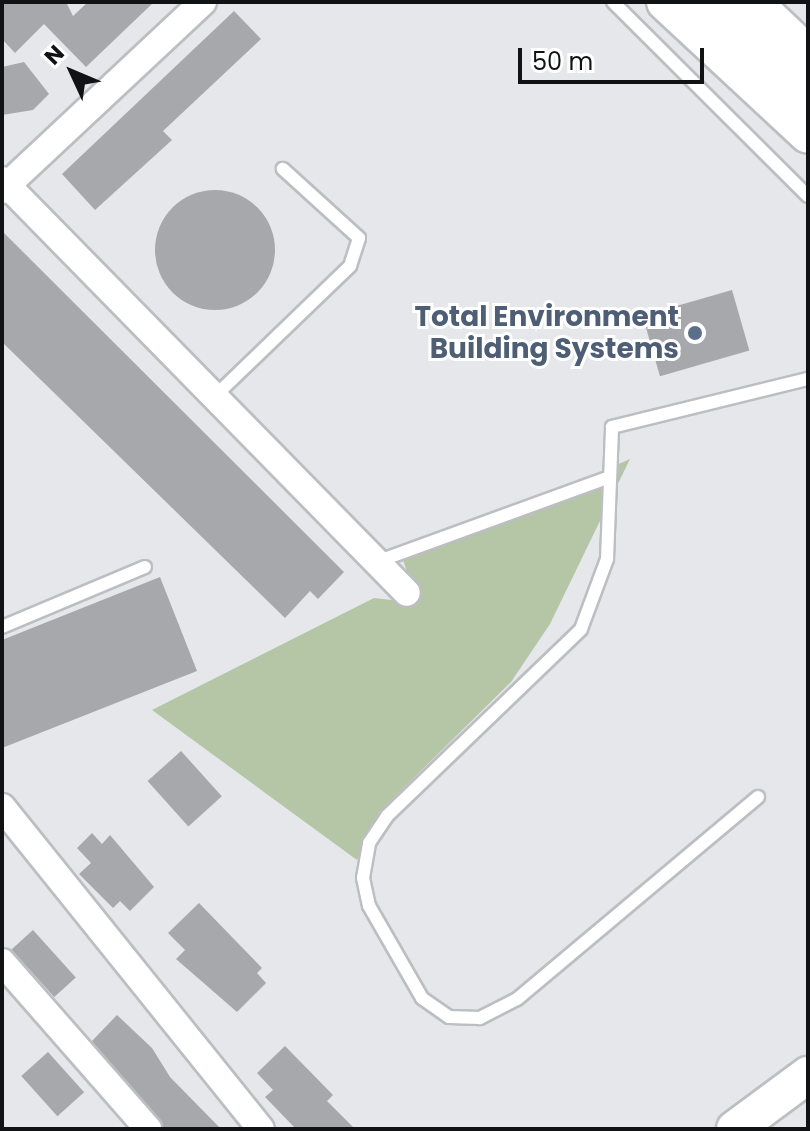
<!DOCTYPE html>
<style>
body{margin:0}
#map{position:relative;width:810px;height:1131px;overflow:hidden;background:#e5e7ea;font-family:Poppins,sans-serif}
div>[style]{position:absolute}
.green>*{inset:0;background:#b4c6a6}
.building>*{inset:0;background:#a6a8ab;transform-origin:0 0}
.round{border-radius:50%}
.roads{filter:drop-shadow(2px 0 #bcbec2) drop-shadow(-2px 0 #bcbec2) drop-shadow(0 2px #bcbec2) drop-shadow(0 -2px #bcbec2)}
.lane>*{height:12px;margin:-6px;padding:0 6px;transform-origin:6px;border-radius:6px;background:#fff}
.street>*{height:26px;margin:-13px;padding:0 13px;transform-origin:13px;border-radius:13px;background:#fff}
.secondary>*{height:36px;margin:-18px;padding:0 18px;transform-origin:18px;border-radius:18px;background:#fff}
.dots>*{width:22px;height:22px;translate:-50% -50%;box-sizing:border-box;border:4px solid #fff;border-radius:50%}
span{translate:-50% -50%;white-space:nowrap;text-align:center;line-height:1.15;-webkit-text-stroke:6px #fff;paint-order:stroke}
.service-label{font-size:28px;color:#4e5e75;font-weight:700}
.right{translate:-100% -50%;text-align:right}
.frame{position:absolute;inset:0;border:4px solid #111213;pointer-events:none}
.north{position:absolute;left:32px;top:32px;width:80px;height:80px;-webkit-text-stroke:6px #fff;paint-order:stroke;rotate:314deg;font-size:22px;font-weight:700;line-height:32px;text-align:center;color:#111213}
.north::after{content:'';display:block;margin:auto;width:28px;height:36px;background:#111213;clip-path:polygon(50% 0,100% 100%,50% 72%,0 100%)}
.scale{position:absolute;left:518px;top:48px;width:186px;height:36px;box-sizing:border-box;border:4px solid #111213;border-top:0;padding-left:10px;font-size:24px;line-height:28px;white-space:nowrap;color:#111213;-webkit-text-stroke:6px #fff;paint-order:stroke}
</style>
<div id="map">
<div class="green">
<i style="clip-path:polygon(630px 459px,550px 624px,511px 682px,379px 812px,357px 860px,152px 710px,374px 598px,418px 603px,403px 560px)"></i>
</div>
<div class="building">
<i style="clip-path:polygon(2px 2px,66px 2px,73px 16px,88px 2px,154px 2px,86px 67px,44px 24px,15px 53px,2px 39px)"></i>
<i style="clip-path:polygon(234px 11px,261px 39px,163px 131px,172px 140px,95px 210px,62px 174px)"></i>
<i style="clip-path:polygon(24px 62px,49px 94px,33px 110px,2px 115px,2px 67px)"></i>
<i class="round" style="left:155px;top:190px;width:120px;height:120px"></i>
<i style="clip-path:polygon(2px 231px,344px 572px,318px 599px,310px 591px,285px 618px,2px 342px)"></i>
<i style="left:732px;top:290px;width:63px;height:93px;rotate:74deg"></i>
<i style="clip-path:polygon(160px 577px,197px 671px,2px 748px,2px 640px)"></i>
<i style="left:181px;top:751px;width:61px;height:45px;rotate:48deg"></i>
<i style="clip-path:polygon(92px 833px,102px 844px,110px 835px,154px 887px,130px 911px,120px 901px,113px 908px,79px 874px,91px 863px,77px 848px)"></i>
<i style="clip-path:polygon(199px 903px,262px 968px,257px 973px,266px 983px,237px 1012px,176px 959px,185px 950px,168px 933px)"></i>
<i style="left:33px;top:930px;width:64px;height:29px;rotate:48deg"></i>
<i style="clip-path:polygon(117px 1015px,152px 1048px,170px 1077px,221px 1129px,164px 1129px,92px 1041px)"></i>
<i style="clip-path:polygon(285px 1046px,333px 1095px,327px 1101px,355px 1129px,296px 1129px,265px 1097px,273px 1090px,257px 1073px)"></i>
<i style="left:48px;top:1052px;width:54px;height:36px;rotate:48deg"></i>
</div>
<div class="roads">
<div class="lane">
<i style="left:613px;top:2px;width:275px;rotate:44.9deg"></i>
<i style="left:214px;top:397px;width:189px;rotate:-43.9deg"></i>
<i style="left:350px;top:266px;width:29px;rotate:-72deg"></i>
<i style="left:359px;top:238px;width:103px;rotate:-137.8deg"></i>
<i style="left:376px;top:562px;width:249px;rotate:-20deg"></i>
<i style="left:2px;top:627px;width:155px;rotate:-22.8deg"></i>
<i style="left:758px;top:797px;width:314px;rotate:140deg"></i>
<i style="left:517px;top:999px;width:42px;rotate:152.8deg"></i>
<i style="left:480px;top:1018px;width:31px;rotate:-178deg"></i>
<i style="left:449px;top:1017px;width:33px;rotate:-145deg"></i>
<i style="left:422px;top:998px;width:106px;rotate:-119.9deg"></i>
<i style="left:369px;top:906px;width:29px;rotate:-102deg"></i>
<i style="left:363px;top:878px;width:36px;rotate:-80deg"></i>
<i style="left:369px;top:843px;width:32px;rotate:-56deg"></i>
<i style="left:387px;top:816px;width:269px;rotate:-43.9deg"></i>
<i style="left:581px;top:629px;width:75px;rotate:-69.6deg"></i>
<i style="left:607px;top:559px;width:132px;rotate:-87.8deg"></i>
<i style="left:612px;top:427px;width:202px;rotate:-13.8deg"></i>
</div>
<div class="street">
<i style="left:2px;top:180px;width:578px;rotate:45.56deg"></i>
<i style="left:2px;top:190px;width:275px;rotate:-43.1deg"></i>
<i style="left:2px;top:807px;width:413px;rotate:51.2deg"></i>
<i style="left:2px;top:962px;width:222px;rotate:48.8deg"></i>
</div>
<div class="secondary">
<i style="left:665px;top:2px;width:195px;rotate:42.9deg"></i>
<i style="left:710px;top:2px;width:134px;rotate:43.2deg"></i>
<i style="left:753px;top:2px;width:76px;rotate:43.4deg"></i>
<i style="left:735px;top:1129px;width:91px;rotate:-36.5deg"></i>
</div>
</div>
<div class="dots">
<i style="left:695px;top:333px;background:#5c6f8a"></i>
</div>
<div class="service-label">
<span class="right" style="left:679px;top:333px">Total Environment<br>Building Systems</span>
</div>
<div class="frame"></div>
<div class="north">N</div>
<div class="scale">50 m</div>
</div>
